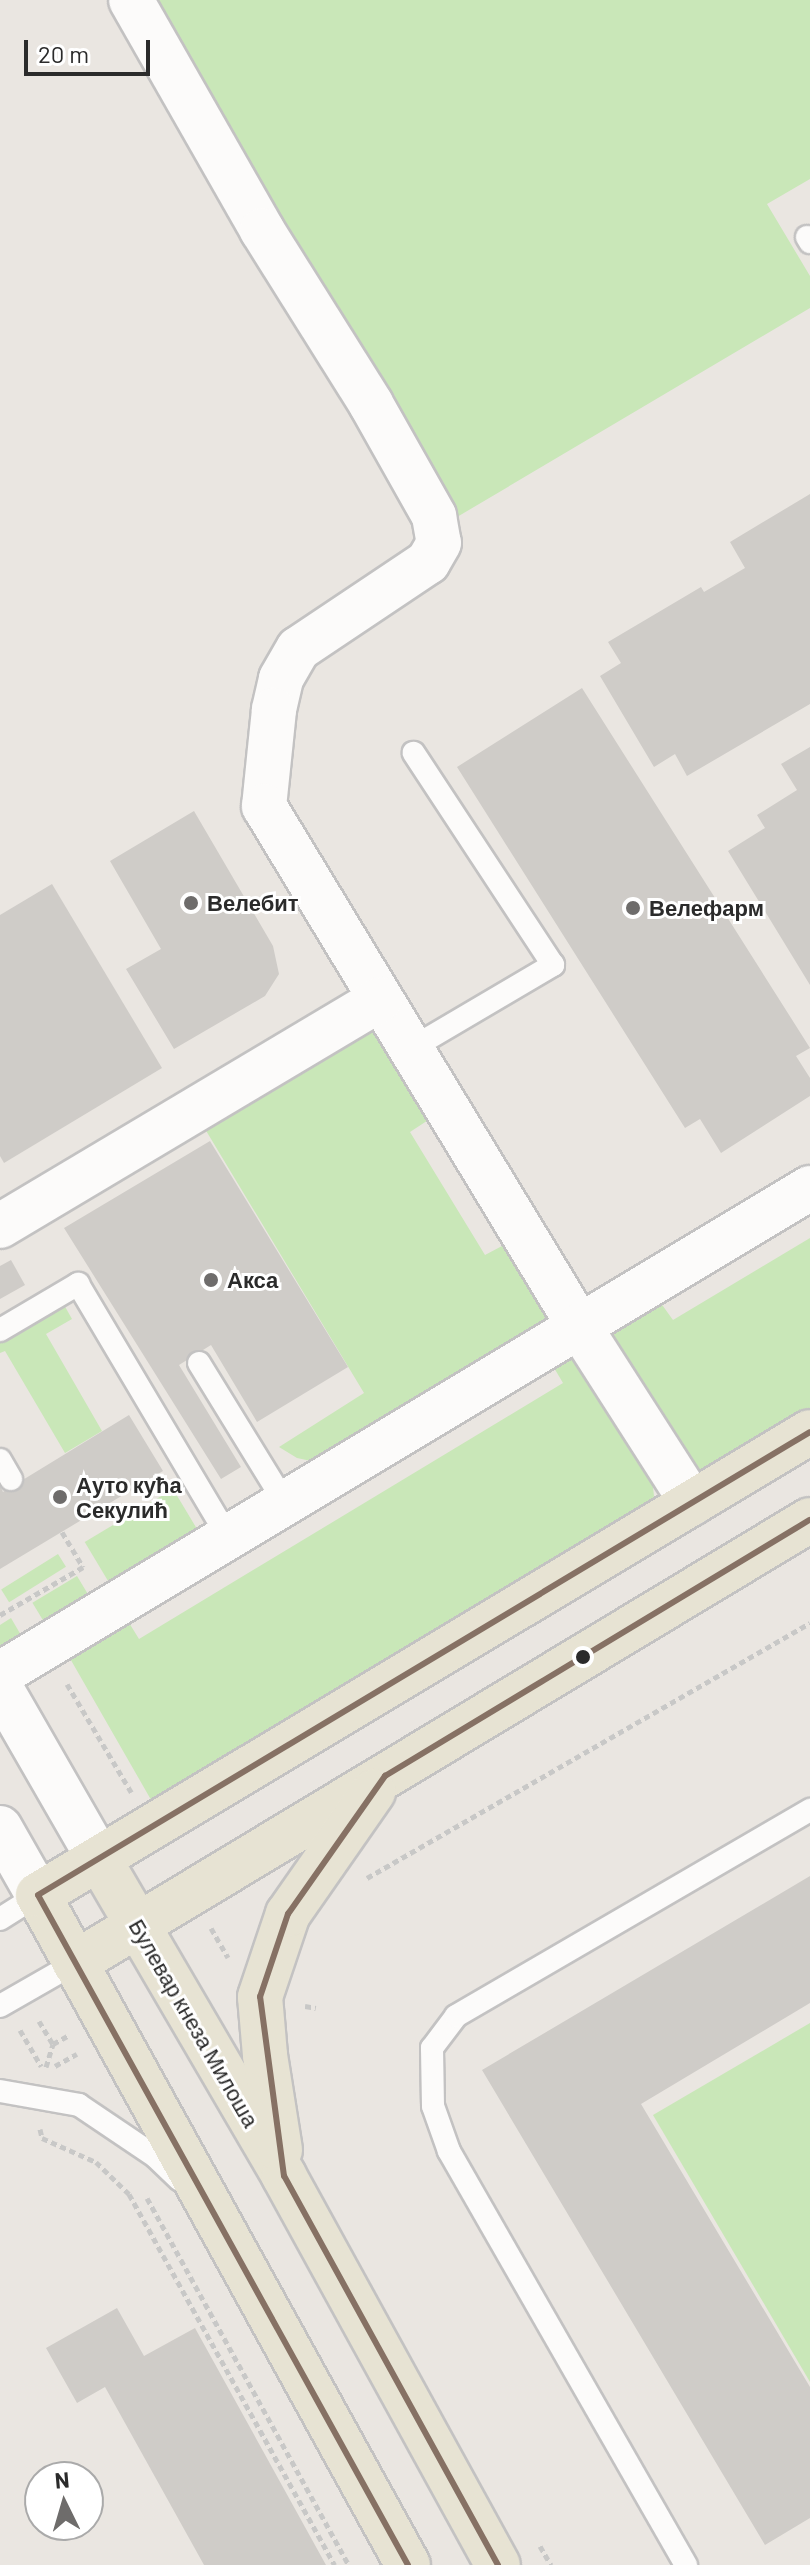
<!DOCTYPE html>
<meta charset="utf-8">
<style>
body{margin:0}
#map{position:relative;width:810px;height:2565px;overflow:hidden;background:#eae6e1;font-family:Barlow,sans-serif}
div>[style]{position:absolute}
.green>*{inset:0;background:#c9e7b8;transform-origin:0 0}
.building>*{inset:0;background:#cfccc8}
.path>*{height:5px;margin-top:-2.5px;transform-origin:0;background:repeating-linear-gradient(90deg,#c8c8c7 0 6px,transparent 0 10px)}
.roads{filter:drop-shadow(2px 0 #c3c2c2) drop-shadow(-2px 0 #c3c2c2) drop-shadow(0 2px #c3c2c2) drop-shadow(0 -2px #c3c2c2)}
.lane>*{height:22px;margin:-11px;padding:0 11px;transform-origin:11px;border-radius:11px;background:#fcfbfa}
.street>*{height:44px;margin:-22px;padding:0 22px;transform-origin:22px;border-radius:22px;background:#fcfbfa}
.primary>*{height:44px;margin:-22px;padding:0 22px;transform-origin:22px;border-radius:22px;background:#e7e3d3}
.bus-1>*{height:6px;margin:-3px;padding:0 3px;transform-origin:3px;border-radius:3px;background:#867164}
.dots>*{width:22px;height:22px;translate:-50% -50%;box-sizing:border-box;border:4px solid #fff;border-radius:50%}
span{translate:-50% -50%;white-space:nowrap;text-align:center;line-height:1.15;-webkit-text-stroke:6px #fff;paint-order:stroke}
.poi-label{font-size:22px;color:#2b2b2b;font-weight:700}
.left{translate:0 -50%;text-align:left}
.street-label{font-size:22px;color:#2b2b2b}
.north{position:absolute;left:24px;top:2461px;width:80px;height:80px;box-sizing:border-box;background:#fff;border:2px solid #aaa;border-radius:50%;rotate:355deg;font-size:22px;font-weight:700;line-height:32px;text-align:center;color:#2b2b2b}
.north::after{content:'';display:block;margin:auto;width:28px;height:36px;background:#6e6c6b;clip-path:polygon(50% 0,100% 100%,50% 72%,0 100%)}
.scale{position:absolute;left:24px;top:40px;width:126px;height:36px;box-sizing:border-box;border:4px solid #2b2b2b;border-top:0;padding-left:10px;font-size:24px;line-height:28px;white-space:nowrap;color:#2b2b2b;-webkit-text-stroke:6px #fff;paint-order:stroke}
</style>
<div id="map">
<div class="green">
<i style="clip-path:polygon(145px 0,810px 0,810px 179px,767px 204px,810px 276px,810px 308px,452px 520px)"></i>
<i style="clip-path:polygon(369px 1027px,380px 1029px,442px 1111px,410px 1132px,485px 1255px,519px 1237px,550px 1306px,546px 1319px,322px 1458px,311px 1461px,297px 1458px,279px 1447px,364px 1393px,202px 1124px)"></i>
<i style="clip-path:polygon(810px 1238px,810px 1420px,700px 1475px,598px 1331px,655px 1295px,673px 1320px)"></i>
<i style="clip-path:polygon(63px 1303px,72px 1319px,46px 1334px,102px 1431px,65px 1453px,5px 1351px,0 1353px,0 1339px)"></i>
<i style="clip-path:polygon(570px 1344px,652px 1478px,654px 1496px,645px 1518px,158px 1812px,64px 1648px,123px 1613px,139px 1639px,563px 1383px,547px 1356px)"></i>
<i style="left:173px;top:1489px;width:48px;height:103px;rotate:59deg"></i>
<i style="left:58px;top:1554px;width:15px;height:67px;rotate:58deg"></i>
<i style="left:77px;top:1576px;width:31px;height:52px;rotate:59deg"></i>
<i style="clip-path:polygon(11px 1618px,25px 1642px,0 1655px,0 1625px)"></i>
<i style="clip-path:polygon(810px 2023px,810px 2382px,653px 2115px)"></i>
</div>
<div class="building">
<i style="clip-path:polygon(810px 494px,810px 704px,687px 776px,675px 754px,654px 767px,600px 676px,621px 663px,608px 642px,701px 587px,704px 592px,745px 568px,730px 542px)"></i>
<i style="clip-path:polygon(582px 688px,810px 1048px,796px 1056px,810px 1078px,810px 1096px,721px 1153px,700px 1119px,685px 1128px,457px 767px)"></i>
<i style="clip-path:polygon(810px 747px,810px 985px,728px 851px,765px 828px,757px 815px,797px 790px,781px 764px)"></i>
<i style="clip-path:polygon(194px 811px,273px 946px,279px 974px,265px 996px,174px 1049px,126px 969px,161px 949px,110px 861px)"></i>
<i style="clip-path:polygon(52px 884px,162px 1068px,4px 1163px,0 1156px,0 915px)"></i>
<i style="clip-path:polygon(210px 1141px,348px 1367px,257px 1422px,211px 1345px,179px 1365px,241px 1467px,221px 1479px,64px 1228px)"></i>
<i style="clip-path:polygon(11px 1260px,25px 1285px,0 1299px,0 1266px)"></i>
<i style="clip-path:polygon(129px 1415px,163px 1471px,0 1569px,0 1486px,3px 1492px)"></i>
<i style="clip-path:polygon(810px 1876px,810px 2003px,641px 2104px,810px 2387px,810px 2518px,765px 2545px,482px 2070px)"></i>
<i style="clip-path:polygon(117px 2308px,144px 2356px,195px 2328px,326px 2565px,204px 2565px,105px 2387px,77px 2403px,46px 2348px)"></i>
</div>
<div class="path">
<i style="left:62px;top:1532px;width:41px;rotate:59deg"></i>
<i style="left:0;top:1615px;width:96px;rotate:-30deg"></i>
<i style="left:67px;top:1684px;width:126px;rotate:59.3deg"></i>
<i style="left:367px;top:1878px;width:511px;rotate:-29.93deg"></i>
<i style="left:211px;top:1928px;width:34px;rotate:60deg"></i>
<i style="left:305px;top:2006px;width:11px;rotate:10deg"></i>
<i style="left:39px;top:2021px;width:27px;rotate:59deg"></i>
<i style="left:20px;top:2030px;width:42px;rotate:59.7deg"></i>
<i style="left:55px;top:2066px;width:25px;rotate:-29deg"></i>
<i style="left:46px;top:2067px;width:24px;rotate:-73deg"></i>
<i style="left:53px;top:2044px;width:18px;rotate:-29deg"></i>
<i style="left:40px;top:2129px;width:9px;rotate:77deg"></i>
<i style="left:42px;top:2138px;width:59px;rotate:24deg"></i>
<i style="left:96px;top:2162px;width:46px;rotate:44.1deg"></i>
<i style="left:129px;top:2194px;width:424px;rotate:61deg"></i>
<i style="left:147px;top:2198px;width:419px;rotate:61.2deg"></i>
<i style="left:540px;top:2546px;width:22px;rotate:60deg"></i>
</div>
<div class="roads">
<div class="lane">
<i style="left:807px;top:237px;width:6px;rotate:59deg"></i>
<i style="left:412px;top:1048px;width:164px;rotate:-30.5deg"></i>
<i style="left:553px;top:965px;width:254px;rotate:-123.3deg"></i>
<i style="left:0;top:1330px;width:91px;rotate:-30.5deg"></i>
<i style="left:78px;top:1284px;width:294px;rotate:59.3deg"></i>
<i style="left:199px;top:1363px;width:164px;rotate:58.4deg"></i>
<i style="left:0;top:1460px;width:22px;rotate:60deg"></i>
<i style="left:0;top:1919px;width:45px;rotate:-32.3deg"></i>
<i style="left:0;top:2006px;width:86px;rotate:-29.8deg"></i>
<i style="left:0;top:2091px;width:80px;rotate:10deg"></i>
<i style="left:79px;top:2105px;width:93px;rotate:34deg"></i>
<i style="left:156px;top:2157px;width:33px;rotate:44deg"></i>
<i style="left:686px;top:2565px;width:477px;rotate:-119.8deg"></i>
<i style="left:449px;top:2151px;width:48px;rotate:-109.6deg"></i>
<i style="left:433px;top:2106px;width:58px;rotate:-91deg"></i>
<i style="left:432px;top:2048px;width:40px;rotate:-53deg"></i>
<i style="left:456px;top:2016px;width:410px;rotate:-30.2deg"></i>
</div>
<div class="street">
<i style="left:131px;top:0;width:265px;rotate:60.3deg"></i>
<i style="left:262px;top:230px;width:205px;rotate:57.9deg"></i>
<i style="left:371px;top:404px;width:129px;rotate:60.6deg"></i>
<i style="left:434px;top:516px;width:27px;rotate:80deg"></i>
<i style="left:439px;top:543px;width:22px;rotate:120deg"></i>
<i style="left:428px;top:562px;width:156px;rotate:146.2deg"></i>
<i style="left:298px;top:649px;width:34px;rotate:120deg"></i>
<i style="left:281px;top:679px;width:32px;rotate:103deg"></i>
<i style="left:274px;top:710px;width:97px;rotate:95.9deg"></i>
<i style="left:264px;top:806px;width:608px;rotate:58.79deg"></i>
<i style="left:579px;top:1326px;width:210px;rotate:57.4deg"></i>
<i style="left:0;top:1226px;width:443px;rotate:-30.8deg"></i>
<i style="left:0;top:1674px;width:945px;rotate:-30.96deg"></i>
<i style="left:0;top:1687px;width:198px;rotate:60.1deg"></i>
<i style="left:0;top:1828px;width:77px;rotate:60.4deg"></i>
</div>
<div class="primary">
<i style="left:99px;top:1859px;width:367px;rotate:59.7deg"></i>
<i style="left:284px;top:2176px;width:444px;rotate:61.2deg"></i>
<i style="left:75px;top:1963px;width:858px;rotate:-31.08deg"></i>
<i style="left:280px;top:2150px;width:96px;rotate:-99deg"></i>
<i style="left:265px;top:2055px;width:58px;rotate:-94.9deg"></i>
<i style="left:260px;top:1997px;width:88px;rotate:-71.4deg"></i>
<i style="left:288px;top:1914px;width:149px;rotate:-55.1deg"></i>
<i style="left:408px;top:2565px;width:765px;rotate:-118.91deg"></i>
<i style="left:38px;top:1895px;width:900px;rotate:-30.95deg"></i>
</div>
</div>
<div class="bus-1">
<i style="left:408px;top:2565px;width:765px;rotate:-118.91deg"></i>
<i style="left:38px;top:1895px;width:900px;rotate:-30.95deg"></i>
<i style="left:498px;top:2565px;width:444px;rotate:-118.8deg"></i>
<i style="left:284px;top:2176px;width:181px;rotate:-97.6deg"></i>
<i style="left:260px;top:1997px;width:88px;rotate:-71.4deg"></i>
<i style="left:288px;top:1914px;width:169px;rotate:-54.9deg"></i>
<i style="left:385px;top:1776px;width:496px;rotate:-31.1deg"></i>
</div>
<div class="dots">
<i style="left:191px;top:903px;background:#6e6c6b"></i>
<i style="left:633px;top:908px;background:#6e6c6b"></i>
<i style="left:211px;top:1280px;background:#6e6c6b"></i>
<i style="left:60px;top:1497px;background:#6e6c6b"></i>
<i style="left:583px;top:1657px;background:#2b2b2b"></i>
</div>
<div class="poi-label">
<span class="left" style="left:207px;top:903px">Велебит</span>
<span class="left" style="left:649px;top:908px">Велефарм</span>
<span class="left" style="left:227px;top:1280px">Акса</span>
<span class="left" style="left:76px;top:1497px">Ауто кућа<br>Секулић</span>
</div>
<div class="street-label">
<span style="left:194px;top:2023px;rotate:60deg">Булевар кнеза Милоша</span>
</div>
<div class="north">N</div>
<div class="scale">20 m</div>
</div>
